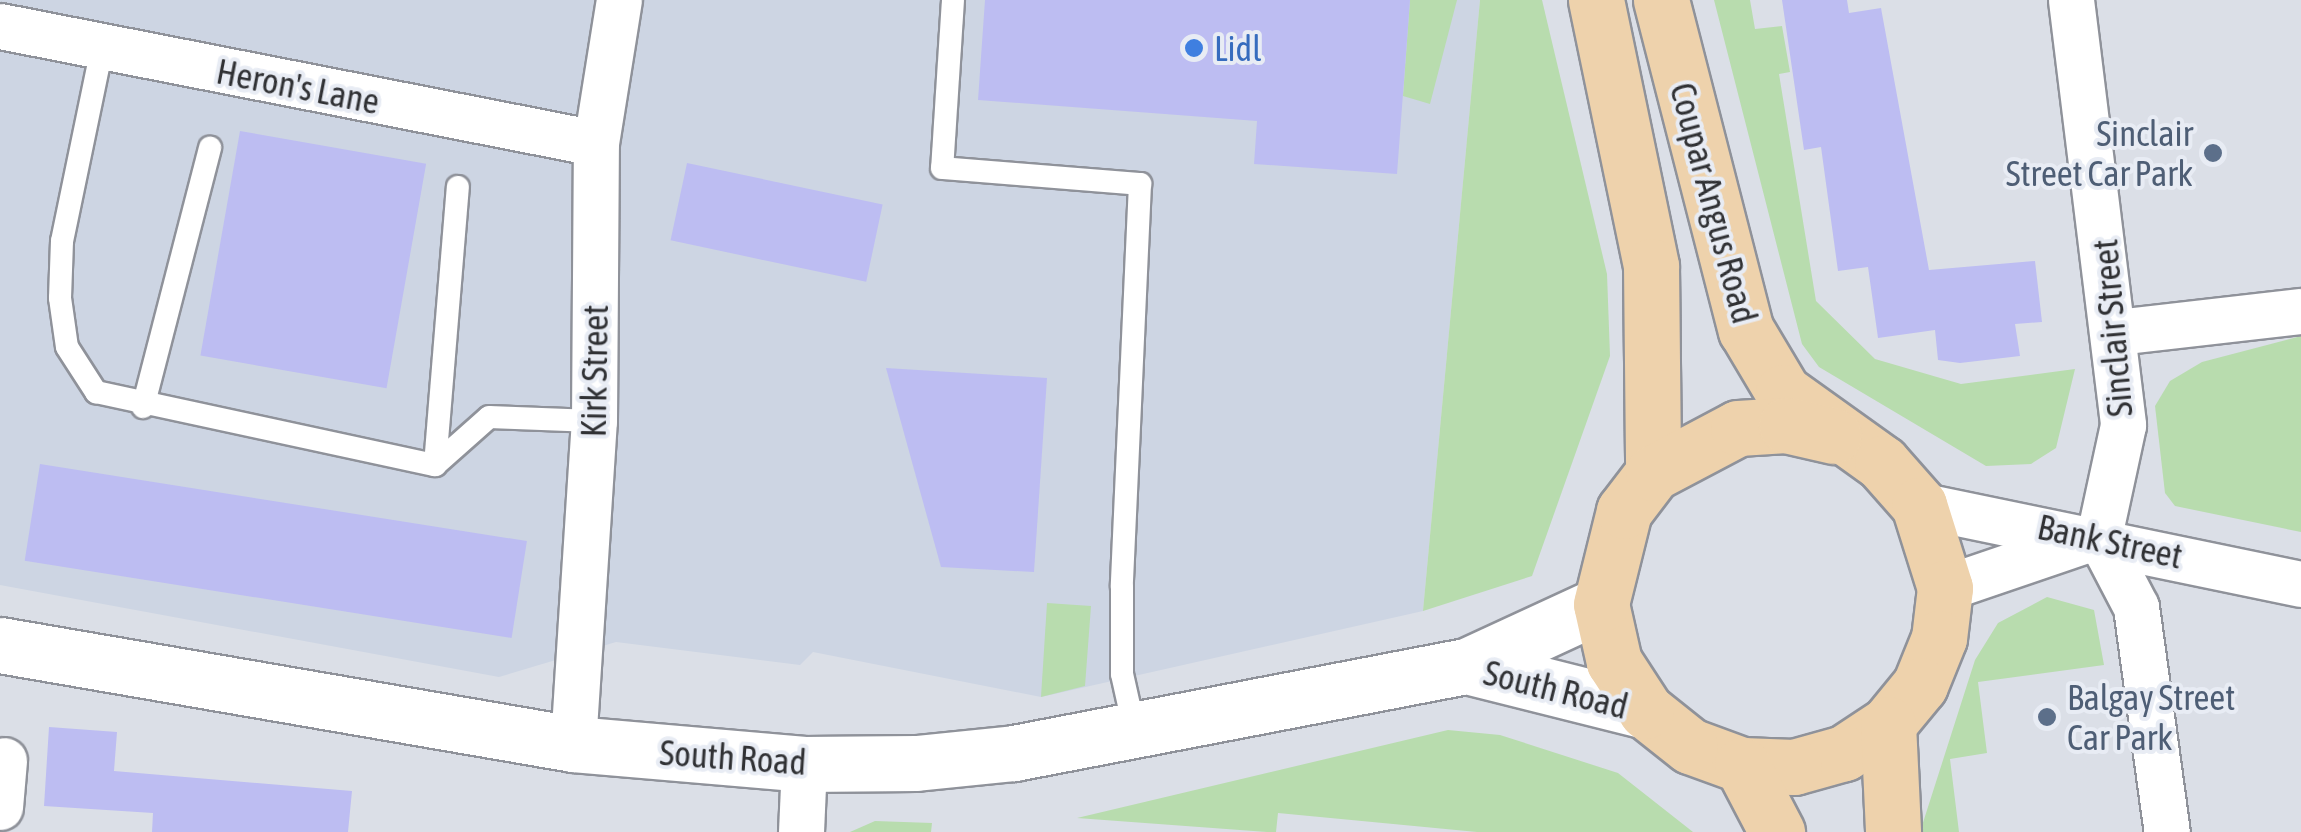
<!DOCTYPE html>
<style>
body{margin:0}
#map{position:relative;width:2301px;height:832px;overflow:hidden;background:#dbdfe7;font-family:"Asap Condensed",sans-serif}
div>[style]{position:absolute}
.built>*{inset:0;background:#cdd5e3}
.green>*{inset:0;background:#b8dcae}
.building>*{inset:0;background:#bdbdf2;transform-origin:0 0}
.roads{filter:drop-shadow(2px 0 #8f929a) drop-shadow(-2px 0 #8f929a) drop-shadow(0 2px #8f929a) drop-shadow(0 -2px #8f929a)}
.lane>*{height:22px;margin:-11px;padding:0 11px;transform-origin:11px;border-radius:11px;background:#fff}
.street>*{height:45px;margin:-22.5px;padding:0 22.5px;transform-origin:22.5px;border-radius:22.5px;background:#fff}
.secondary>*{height:55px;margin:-27.5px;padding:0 27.5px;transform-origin:27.5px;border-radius:27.5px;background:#fff}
.primary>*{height:55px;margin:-27.5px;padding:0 27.5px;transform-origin:27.5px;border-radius:27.5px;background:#eed2ac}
.dots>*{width:28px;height:28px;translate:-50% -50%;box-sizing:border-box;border:5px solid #e8ecf4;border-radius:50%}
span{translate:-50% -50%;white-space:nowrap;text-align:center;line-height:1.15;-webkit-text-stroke:8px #e8ecf4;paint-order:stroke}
.shop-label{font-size:35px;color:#366cbe}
.left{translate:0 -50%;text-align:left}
.street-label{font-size:35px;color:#303134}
.service-label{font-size:35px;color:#4e5e75}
.right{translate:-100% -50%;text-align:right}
</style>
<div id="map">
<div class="built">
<i style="clip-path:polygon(0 0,1480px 0,1423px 611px,1041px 697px,813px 652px,800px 665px,616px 642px,499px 677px,0 585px)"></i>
</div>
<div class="green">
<i style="clip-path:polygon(1410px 0,1457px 0,1430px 104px,1403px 96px)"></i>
<i style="clip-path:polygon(1480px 0,1542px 0,1607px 274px,1610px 356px,1532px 576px,1423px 611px)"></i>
<i style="clip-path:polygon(1714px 0,1750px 0,1755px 29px,1782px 26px,1790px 72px,1779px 74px,1816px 301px,1875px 359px,1961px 384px,2075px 369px,2056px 448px,2031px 464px,1986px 466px,1819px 367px,1802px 344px)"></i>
<i style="clip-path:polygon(2301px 336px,2301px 532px,2175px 506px,2165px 493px,2155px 406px,2170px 381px,2202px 362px)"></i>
<i style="clip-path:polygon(2047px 597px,2094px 610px,2104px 665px,1978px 682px,1987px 753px,1950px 759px,1959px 832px,1920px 832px,1975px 660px,1998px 623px)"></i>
<i style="clip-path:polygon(1047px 603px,1091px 606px,1085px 686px,1041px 697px)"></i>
<i style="clip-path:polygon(1448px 730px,1500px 735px,1618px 773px,1693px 832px,1477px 832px,1278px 813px,1276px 832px,1267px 832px,1077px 818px)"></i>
<i style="clip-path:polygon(875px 821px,932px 823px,931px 832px,850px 832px)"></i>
</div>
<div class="building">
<i style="clip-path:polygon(985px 0,1410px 0,1397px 174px,1254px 164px,1257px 121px,978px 100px)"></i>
<i style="clip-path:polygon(1782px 0,1847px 0,1849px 13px,1881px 8px,1929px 270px,2035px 261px,2042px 322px,2015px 324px,2020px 356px,1960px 363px,1938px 360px,1935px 330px,1878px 338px,1868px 267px,1838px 271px,1821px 147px,1804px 150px)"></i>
<i style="left:240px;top:131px;width:189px;height:228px;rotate:10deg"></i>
<i style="left:687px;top:163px;width:200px;height:79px;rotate:12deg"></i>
<i style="clip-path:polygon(886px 368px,1047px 378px,1034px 572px,941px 567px)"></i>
<i style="left:40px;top:464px;width:493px;height:98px;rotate:9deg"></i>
<i style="clip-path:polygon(49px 727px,117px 732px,114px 771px,352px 791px,348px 832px,152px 832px,153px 813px,44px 806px)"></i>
</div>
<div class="roads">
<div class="lane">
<i style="left:953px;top:0;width:168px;rotate:93.7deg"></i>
<i style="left:942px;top:168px;width:199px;rotate:4.6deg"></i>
<i style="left:1140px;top:184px;width:403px;rotate:92.6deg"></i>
<i style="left:1122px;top:587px;width:87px;rotate:90deg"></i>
<i style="left:1122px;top:674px;width:59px;rotate:77.4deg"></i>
<i style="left:102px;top:48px;width:197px;rotate:101.7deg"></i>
<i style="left:62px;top:241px;width:57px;rotate:92deg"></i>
<i style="left:60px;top:298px;width:49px;rotate:81.9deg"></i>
<i style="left:67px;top:347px;width:54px;rotate:57.2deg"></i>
<i style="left:96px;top:392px;width:347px;rotate:12.2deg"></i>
<i style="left:435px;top:465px;width:72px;rotate:-41.6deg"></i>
<i style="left:489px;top:417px;width:105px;rotate:2.2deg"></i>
<i style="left:143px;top:407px;width:268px;rotate:-75.5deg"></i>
<i style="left:435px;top:465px;width:279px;rotate:-85.3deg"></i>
</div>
<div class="street">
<i style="left:2071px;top:0;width:428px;rotate:83deg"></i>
<i style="left:2123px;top:425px;width:114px;rotate:102.2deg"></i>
<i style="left:0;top:26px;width:607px;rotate:11.11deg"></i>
<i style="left:2116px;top:332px;width:186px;rotate:-6.5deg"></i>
<i style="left:1919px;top:505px;width:390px;rotate:11.7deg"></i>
<i style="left:2099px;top:536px;width:80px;rotate:62.5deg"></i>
<i style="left:2136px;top:607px;width:227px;rotate:82.2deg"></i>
<i style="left:1945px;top:588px;width:155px;rotate:-18.8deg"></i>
<i style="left:573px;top:744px;width:324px;rotate:-86.3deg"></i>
<i style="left:594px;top:421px;width:278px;rotate:-89.6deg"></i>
<i style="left:596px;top:143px;width:145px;rotate:-80.9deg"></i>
<i style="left:0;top:807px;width:47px;rotate:-85.1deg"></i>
<i style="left:801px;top:832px;width:68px;rotate:-87.5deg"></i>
</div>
<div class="secondary">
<i style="left:0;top:645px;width:581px;rotate:9.8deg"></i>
<i style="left:573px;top:744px;width:232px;rotate:4.9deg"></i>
<i style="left:804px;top:764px;width:112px;rotate:-0.5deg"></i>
<i style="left:916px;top:763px;width:99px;rotate:-5.8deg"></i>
<i style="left:1014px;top:753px;width:461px;rotate:-10.9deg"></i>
<i style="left:1467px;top:666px;width:148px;rotate:-24.8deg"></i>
<i style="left:1467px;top:666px;width:185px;rotate:14.1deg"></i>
</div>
<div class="primary">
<i style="left:1596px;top:0;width:272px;rotate:78.3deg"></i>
<i style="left:1651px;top:266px;width:207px;rotate:89.4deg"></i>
<i style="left:1661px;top:0;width:341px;rotate:75.6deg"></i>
<i style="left:1746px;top:330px;width:72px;rotate:59.2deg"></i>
<i style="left:1783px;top:392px;width:122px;rotate:35.6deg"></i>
<i style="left:1882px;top:463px;width:56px;rotate:48.6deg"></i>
<i style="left:1919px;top:505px;width:87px;rotate:72.6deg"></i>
<i style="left:1945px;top:588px;width:50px;rotate:96.8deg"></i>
<i style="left:1939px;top:638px;width:51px;rotate:112deg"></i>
<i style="left:1920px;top:685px;width:50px;rotate:129.4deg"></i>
<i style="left:1888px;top:724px;width:53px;rotate:146.6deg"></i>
<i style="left:1844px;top:753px;width:52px;rotate:164.4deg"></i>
<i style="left:1794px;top:767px;width:52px;rotate:-177.8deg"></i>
<i style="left:1742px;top:765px;width:55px;rotate:-159.9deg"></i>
<i style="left:1690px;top:746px;width:56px;rotate:-141.5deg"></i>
<i style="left:1646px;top:711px;width:59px;rotate:-123.1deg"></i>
<i style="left:1614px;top:662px;width:59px;rotate:-102.6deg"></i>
<i style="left:1601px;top:604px;width:96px;rotate:-76.1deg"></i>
<i style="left:1624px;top:511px;width:48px;rotate:-52.7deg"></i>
<i style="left:1653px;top:473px;width:96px;rotate:-27.9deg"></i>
<i style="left:1738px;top:428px;width:48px;rotate:-3.6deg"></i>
<i style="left:1786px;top:425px;width:49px;rotate:12.9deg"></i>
<i style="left:1888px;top:724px;width:108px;rotate:87.3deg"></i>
<i style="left:1742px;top:765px;width:76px;rotate:62.4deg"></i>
</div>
</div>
<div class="dots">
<i style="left:1194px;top:48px;background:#3f7fe0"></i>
<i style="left:2213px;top:153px;background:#5c6f8a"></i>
<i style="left:2047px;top:717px;background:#5c6f8a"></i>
</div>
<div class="shop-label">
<span class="left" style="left:1214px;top:48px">Lidl</span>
</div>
<div class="street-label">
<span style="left:298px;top:86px;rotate:11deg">Heron's Lane</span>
<span style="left:1714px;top:203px;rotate:75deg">Coupar Angus Road</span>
<span style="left:2112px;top:328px;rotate:-95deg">Sinclair Street</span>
<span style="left:594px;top:371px;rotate:-89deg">Kirk Street</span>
<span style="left:2110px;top:541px;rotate:12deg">Bank Street</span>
<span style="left:1556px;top:689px;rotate:14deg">South Road</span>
<span style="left:733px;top:757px;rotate:4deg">South Road</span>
</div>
<div class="service-label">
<span class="right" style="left:2193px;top:153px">Sinclair<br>Street Car Park</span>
<span class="left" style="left:2067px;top:717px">Balgay Street<br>Car Park</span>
</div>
</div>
